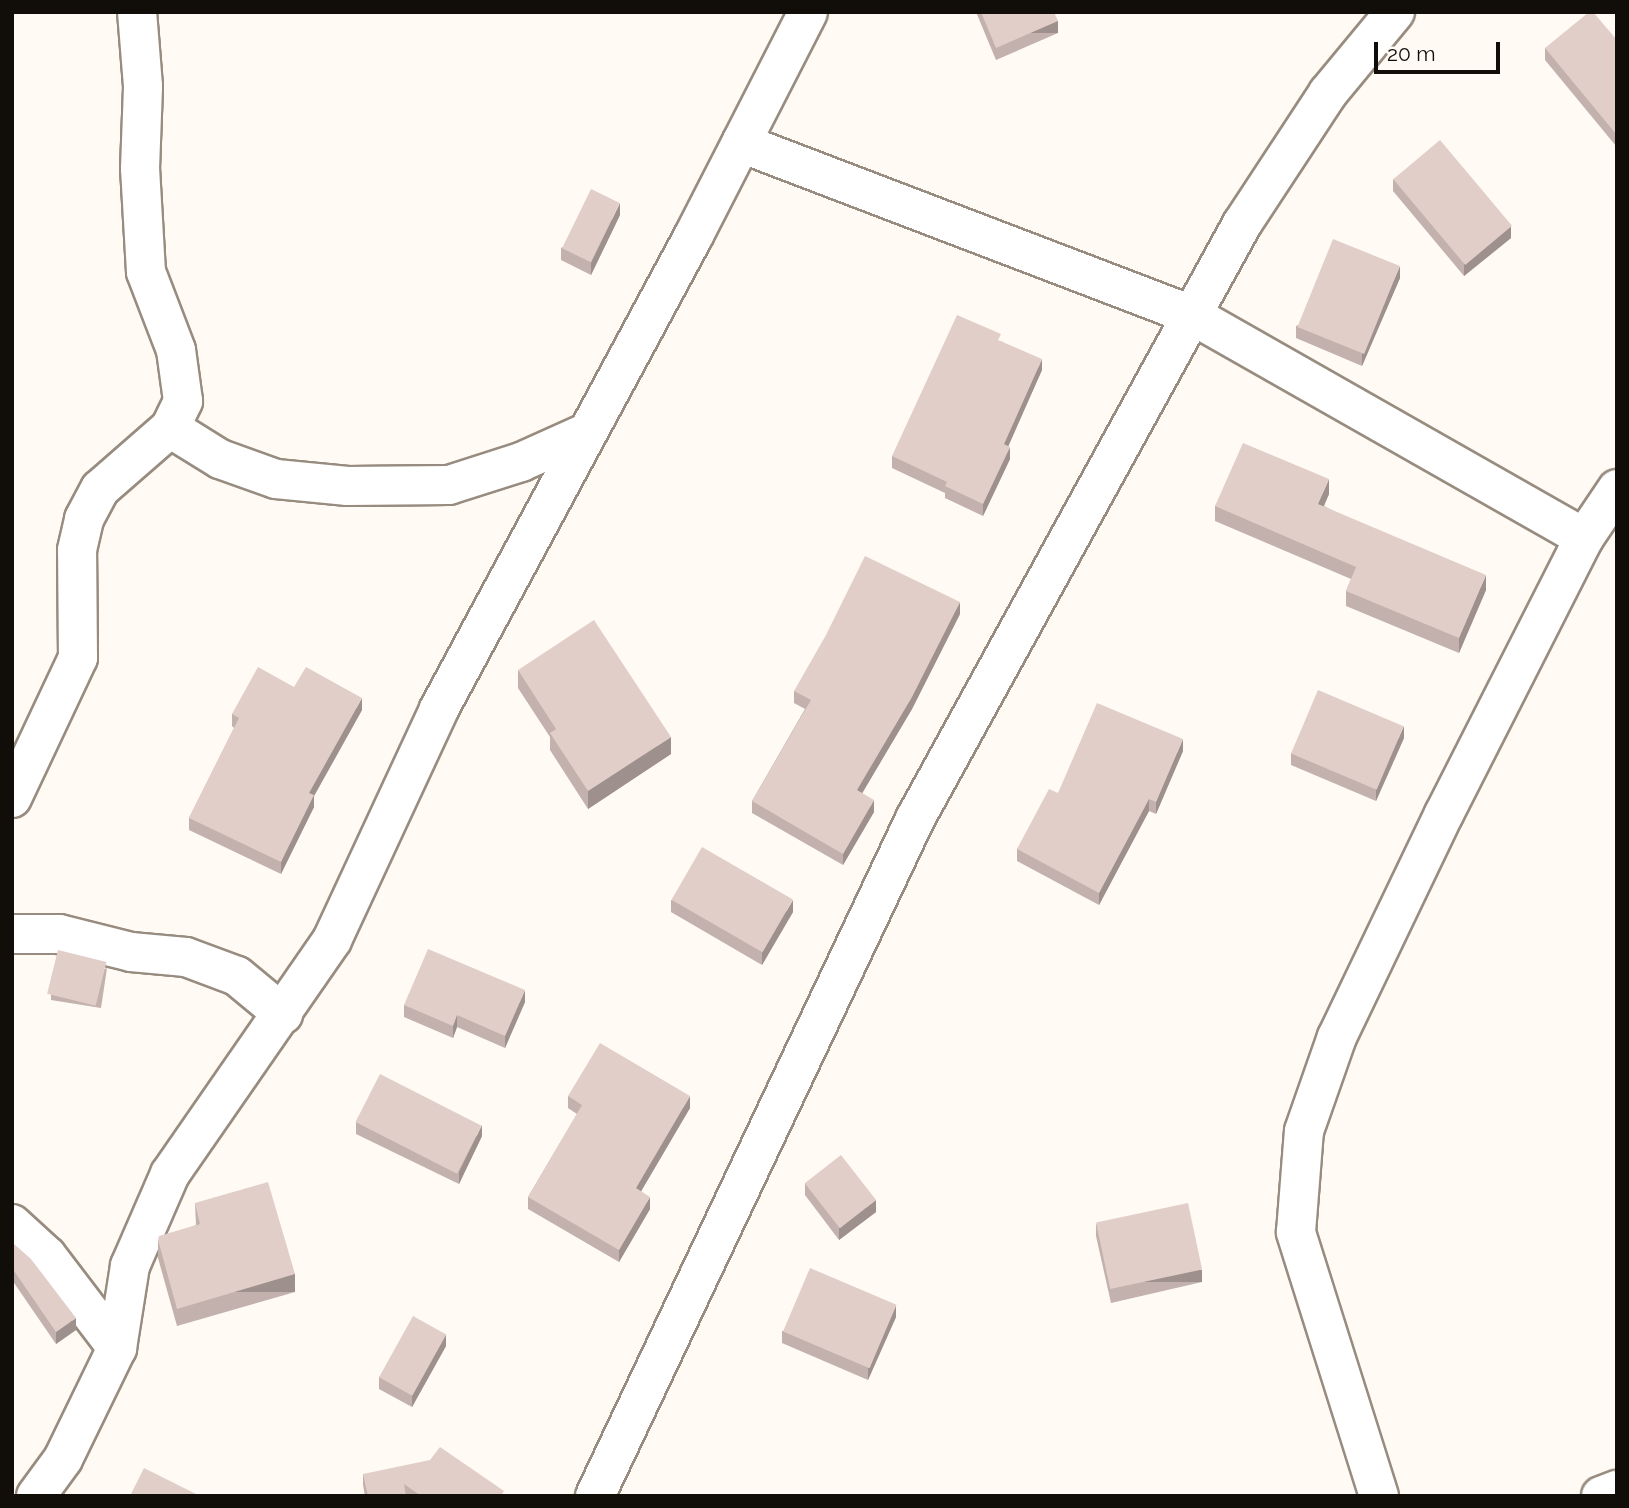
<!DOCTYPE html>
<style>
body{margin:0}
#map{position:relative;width:1629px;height:1508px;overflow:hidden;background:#fffaf4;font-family:Raleway,sans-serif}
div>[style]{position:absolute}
.roads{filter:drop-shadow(2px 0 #978c7f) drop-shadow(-2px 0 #978c7f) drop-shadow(0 2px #978c7f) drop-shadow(0 -2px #978c7f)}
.minor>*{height:38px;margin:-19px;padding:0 19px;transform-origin:19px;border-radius:19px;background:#fff}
.wall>*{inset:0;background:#c2b1ac}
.shaded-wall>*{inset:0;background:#9e908c;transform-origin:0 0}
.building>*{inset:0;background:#e1cec8;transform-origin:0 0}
span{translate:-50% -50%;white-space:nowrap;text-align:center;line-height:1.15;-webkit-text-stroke:7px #fffaf4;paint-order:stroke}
.frame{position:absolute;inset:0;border:14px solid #110d08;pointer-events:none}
.scale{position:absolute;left:1374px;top:42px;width:126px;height:32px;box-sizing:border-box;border:4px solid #110d08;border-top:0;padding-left:9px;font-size:21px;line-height:24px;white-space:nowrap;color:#110d08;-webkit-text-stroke:5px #fffaf4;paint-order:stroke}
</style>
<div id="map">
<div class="roads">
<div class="minor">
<i style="left:741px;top:143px;width:483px;rotate:20.9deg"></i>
<i style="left:1192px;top:315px;width:451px;rotate:29.6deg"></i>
<i style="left:170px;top:428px;width:59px;rotate:31.8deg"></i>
<i style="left:220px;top:459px;width:59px;rotate:19.7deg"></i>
<i style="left:276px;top:479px;width:72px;rotate:5.6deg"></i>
<i style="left:348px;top:486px;width:101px;rotate:-0.6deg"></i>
<i style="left:449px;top:485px;width:76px;rotate:-17.7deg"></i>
<i style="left:521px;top:462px;width:73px;rotate:-24.1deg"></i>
<i style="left:12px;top:798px;width:155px;rotate:-64.8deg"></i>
<i style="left:78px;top:658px;width:108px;rotate:-90.5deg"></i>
<i style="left:77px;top:550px;width:32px;rotate:-77deg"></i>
<i style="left:84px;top:519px;width:34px;rotate:-62deg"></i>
<i style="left:100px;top:489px;width:93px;rotate:-41.1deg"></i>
<i style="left:170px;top:428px;width:30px;rotate:-64deg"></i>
<i style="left:183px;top:401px;width:51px;rotate:-97.8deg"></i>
<i style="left:176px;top:350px;width:84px;rotate:-111deg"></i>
<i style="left:146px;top:272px;width:103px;rotate:-93.3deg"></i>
<i style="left:140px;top:169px;width:83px;rotate:-87.9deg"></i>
<i style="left:143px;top:86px;width:74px;rotate:-94.6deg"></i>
<i style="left:12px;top:934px;width:47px"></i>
<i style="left:59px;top:934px;width:74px;rotate:14deg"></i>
<i style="left:131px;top:952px;width:55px;rotate:5.2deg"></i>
<i style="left:186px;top:957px;width:54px;rotate:20.4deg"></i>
<i style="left:237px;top:976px;width:60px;rotate:39.6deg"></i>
<i style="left:12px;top:1224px;width:47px;rotate:42.4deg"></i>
<i style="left:47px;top:1256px;width:116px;rotate:52.7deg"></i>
<i style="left:36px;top:1496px;width:46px;rotate:-53.9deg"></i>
<i style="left:63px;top:1459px;width:123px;rotate:-64.1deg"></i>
<i style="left:117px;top:1348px;width:83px;rotate:-81deg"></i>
<i style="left:130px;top:1266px;width:100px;rotate:-66.5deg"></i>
<i style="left:170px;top:1174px;width:285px;rotate:-55.3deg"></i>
<i style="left:332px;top:940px;width:255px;rotate:-65.1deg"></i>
<i style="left:439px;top:709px;width:538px;rotate:-61.72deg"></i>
<i style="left:694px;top:235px;width:250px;rotate:-62.9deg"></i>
<i style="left:595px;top:1496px;width:749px;rotate:-64.7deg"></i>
<i style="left:915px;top:819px;width:679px;rotate:-61.21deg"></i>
<i style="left:1242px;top:224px;width:157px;rotate:-56.7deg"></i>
<i style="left:1328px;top:93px;width:105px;rotate:-50.4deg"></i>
<i style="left:1379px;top:1496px;width:277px;rotate:-107.5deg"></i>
<i style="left:1296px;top:1232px;width:101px;rotate:-85.5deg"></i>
<i style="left:1304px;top:1131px;width:100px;rotate:-70.7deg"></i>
<i style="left:1337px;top:1037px;width:247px;rotate:-64.4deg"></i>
<i style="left:1444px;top:814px;width:309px;rotate:-63.1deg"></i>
<i style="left:1584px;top:538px;width:59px;rotate:-56deg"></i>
<i style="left:1601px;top:1496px;width:17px;rotate:-21deg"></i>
</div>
</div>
<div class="wall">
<i style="clip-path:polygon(976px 12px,1054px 12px,1058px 33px,996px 60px)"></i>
<i style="clip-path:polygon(1617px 40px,1617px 145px,1616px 146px,1545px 60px,1545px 48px)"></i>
<i style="clip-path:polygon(1393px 179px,1511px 238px,1464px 276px,1393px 191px)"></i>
<i style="clip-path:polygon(620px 215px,591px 275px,561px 260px,561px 248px)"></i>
<i style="clip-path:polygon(1400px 278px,1362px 366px,1296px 338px,1296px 326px)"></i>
<i style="clip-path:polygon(1001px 341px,1042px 370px,1008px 446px,1010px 459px,983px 516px,945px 498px,945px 493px,892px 468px,892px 456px)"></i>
<i style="clip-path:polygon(1329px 494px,1324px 506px,1486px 590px,1459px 653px,1346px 606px,1346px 591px,1351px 579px,1215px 521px,1215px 506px)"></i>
<i style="clip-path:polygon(960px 614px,912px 709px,862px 793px,874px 812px,843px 865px,752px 813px,752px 801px,805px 709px,794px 703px,794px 691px)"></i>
<i style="clip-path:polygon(518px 670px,671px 754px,588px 809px,550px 750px,550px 737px,518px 688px)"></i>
<i style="clip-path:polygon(294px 687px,362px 710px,314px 796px,314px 807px,281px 874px,189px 830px,189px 818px,234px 728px,232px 726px,232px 714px)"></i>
<i style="clip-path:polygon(1404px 738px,1376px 801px,1291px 765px,1291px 753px)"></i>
<i style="clip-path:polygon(1183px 751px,1156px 814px,1149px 811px,1099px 905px,1017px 861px,1017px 849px,1058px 793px)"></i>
<i style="clip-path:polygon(671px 900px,793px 912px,762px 965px,671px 912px)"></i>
<i style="clip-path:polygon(107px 968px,101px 1008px,51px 1000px,51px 994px)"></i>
<i style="clip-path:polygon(525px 1002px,505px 1048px,457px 1027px,453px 1038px,404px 1017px,404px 1005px)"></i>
<i style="clip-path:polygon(568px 1096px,690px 1108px,641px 1191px,650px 1209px,619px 1262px,528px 1209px,528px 1197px,577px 1114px,568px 1108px)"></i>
<i style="clip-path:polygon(356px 1122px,482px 1136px,459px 1184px,356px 1134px)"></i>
<i style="clip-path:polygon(805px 1183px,876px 1212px,839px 1240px,805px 1195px)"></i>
<i style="clip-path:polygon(195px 1203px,295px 1292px,177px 1326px,158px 1258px,158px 1240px,196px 1225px)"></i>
<i style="clip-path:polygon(1096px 1224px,1202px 1282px,1111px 1303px,1096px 1236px)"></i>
<i style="clip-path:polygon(12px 1245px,76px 1330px,56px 1344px,12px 1280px)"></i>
<i style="clip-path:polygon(896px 1317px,868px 1380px,782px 1343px,782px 1331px)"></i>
<i style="clip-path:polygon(446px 1346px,412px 1407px,379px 1389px,379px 1377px)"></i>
<i style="clip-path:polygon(363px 1474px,504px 1496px,365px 1496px,363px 1485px)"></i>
</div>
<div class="shaded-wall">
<i style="left:1058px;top:21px;width:12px;height:68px;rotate:90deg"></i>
<i style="clip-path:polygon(620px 203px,620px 215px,591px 275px,591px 263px)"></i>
<i style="clip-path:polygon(1511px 226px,1511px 238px,1464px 276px,1464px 264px)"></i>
<i style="clip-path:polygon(1400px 266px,1400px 278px,1362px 366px,1362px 354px)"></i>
<i style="clip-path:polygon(1042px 359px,1042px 370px,1004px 456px,1004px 444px)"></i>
<i style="clip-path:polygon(1010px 447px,1010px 459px,983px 516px,983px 504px)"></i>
<i style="clip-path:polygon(1329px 479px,1329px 494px,1318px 519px,1318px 504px)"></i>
<i style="clip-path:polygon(1486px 575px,1486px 590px,1459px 653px,1459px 638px)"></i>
<i style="clip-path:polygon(960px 602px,960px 614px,912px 709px,857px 802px,857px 790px)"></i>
<i style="clip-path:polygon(362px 698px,362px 710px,314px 796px,314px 807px,281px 874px,281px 862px,309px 793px)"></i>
<i style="clip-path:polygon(1404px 726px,1404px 738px,1376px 801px,1376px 789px)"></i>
<i style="clip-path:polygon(671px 737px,671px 754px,588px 809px,588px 791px)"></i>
<i style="clip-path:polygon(1183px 739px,1183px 751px,1156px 814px,1156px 802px)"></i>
<i style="clip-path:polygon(1149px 799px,1149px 811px,1099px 905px,1099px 893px)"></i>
<i style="clip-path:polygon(874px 800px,874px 812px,843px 865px,843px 854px)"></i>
<i style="clip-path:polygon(793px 900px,793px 912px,762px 965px,762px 953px)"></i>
<i style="clip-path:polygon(525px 990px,525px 1002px,505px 1048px,505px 1036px)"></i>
<i style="clip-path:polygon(457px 1015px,457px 1027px,453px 1038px,453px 1026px)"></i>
<i style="clip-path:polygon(690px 1096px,690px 1108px,636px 1200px,636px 1188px)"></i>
<i style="clip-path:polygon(482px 1125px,482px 1136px,459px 1184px,459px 1172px)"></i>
<i style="clip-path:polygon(650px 1197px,650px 1209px,619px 1262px,619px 1250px)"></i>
<i style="clip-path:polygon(876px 1200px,876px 1212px,839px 1240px,839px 1228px)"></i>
<i style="left:1202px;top:1270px;width:12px;height:93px;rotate:90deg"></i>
<i style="left:295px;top:1274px;width:18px;height:123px;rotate:90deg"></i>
<i style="clip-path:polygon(896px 1305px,896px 1317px,868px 1380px,868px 1368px)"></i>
<i style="clip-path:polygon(76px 1318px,76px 1330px,56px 1344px,56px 1332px)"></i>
<i style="clip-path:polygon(446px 1334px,446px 1346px,412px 1407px,412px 1395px)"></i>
</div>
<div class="building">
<i style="clip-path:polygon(981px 12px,1054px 12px,1058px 21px,996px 48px)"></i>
<i style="clip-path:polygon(1589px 12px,1593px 12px,1617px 40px,1617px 133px,1616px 134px,1545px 48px)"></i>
<i style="left:1440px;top:140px;width:112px;height:61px;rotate:50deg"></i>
<i style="left:591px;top:189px;width:32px;height:66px;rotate:26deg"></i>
<i style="left:1333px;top:239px;width:72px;height:95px;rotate:22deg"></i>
<i style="clip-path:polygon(957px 315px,1001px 334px,998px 340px,1042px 359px,1004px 444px,1010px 447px,983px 504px,945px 486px,947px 482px,892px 456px)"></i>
<i style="clip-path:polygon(1243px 443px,1329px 479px,1318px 504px,1486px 575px,1459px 638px,1346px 591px,1356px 567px,1215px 506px)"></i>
<i style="clip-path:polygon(865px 556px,960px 602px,912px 697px,857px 790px,874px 800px,843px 854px,752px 801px,811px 700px,794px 691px,826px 635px)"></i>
<i style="clip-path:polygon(594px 620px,671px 737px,588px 791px,550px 733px,556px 729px,518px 670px)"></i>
<i style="clip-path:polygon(258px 667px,294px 687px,306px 667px,362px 698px,309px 793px,314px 795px,281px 862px,189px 818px,239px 718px,232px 714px)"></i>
<i style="left:1318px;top:690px;width:93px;height:69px;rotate:23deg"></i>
<i style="clip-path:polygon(1097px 703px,1183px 739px,1156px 802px,1149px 799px,1099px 893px,1017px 849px,1049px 789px,1058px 793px)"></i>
<i style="left:702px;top:847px;width:105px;height:61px;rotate:30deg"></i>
<i style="clip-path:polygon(428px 949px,525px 990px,505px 1036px,457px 1015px,453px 1026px,404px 1005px)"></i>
<i style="left:58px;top:950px;width:50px;height:45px;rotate:14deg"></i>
<i style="clip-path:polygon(600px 1043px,690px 1096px,636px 1188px,650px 1197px,619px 1250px,528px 1197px,582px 1105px,568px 1096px)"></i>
<i style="left:380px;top:1074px;width:114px;height:54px;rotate:27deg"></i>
<i style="left:841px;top:1155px;width:57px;height:46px;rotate:52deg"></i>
<i style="clip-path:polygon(268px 1182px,295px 1274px,177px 1309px,158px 1240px,159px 1236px,200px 1224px,195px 1203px)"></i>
<i style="left:1188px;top:1203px;width:68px;height:94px;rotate:78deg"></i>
<i style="clip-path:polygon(14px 1244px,31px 1259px,76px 1318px,56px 1332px,12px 1268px,12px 1245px)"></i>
<i style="left:810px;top:1268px;width:94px;height:69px;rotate:23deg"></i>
<i style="left:413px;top:1316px;width:38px;height:70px;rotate:29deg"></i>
<i style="clip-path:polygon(440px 1447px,504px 1491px,501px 1496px,421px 1496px,404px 1484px,406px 1496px,368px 1496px,363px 1474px,430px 1460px)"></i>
<i style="clip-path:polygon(144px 1468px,200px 1496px,130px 1496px)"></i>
</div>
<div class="frame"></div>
<div class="scale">20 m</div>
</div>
